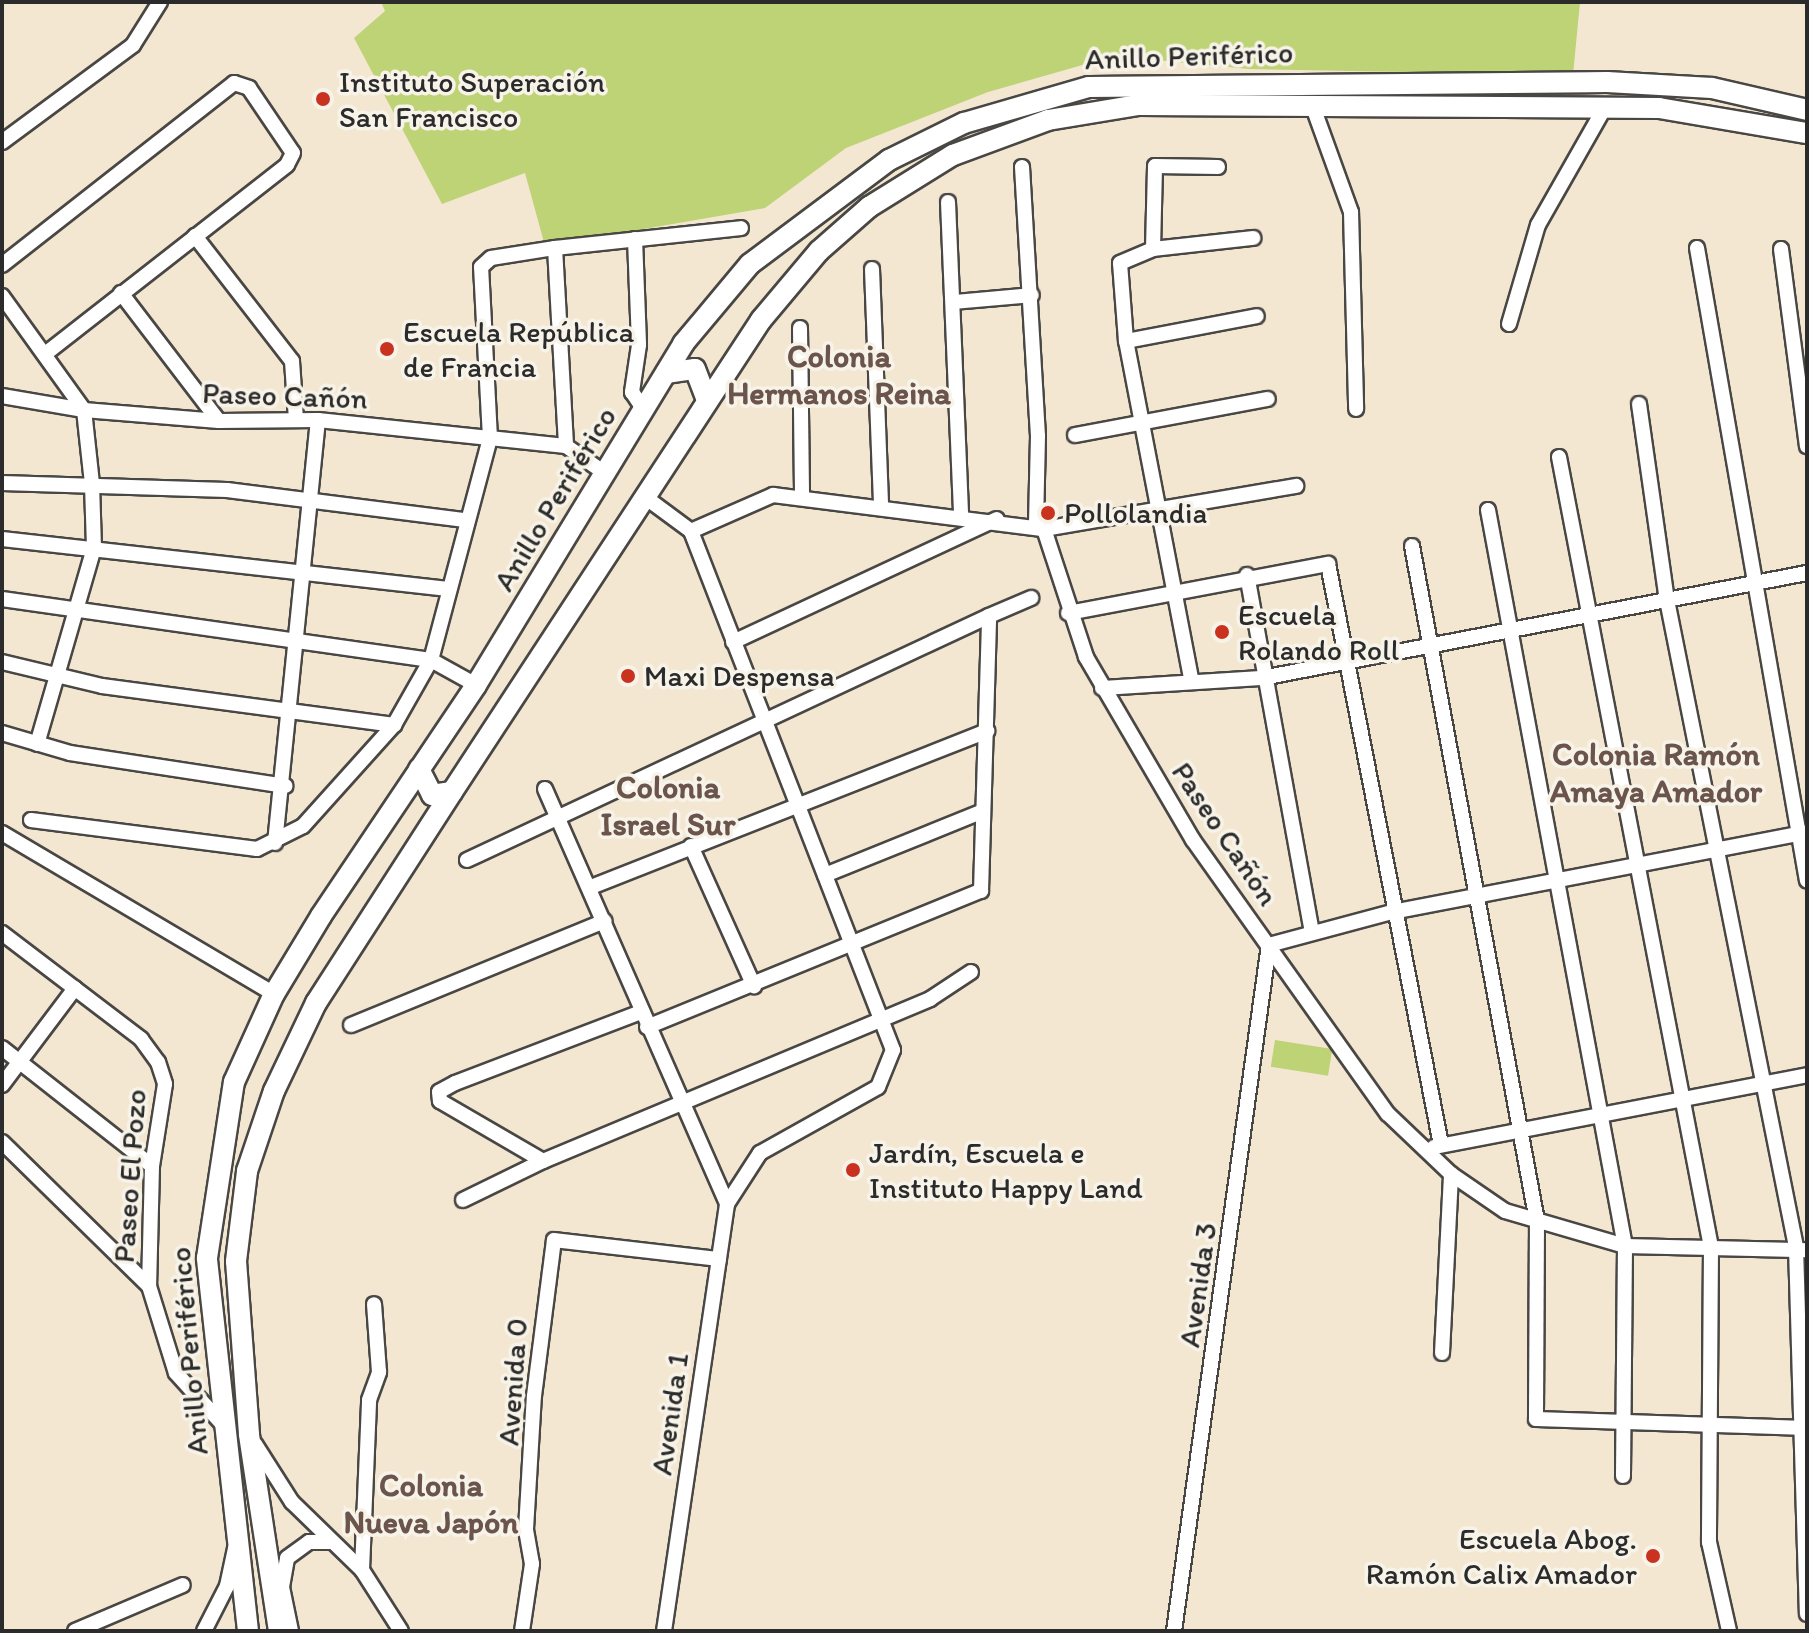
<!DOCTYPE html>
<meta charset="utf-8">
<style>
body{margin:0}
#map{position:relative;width:1809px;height:1633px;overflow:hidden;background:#f4e7d2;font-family:Itim,sans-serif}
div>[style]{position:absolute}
.green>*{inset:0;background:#bed276;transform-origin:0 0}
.roads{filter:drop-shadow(2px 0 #494744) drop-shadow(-2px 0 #494744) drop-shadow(0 2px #494744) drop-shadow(0 -2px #494744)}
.minor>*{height:14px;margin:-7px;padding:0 7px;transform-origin:7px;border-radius:7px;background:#fff}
.highway>*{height:20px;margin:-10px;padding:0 10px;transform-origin:10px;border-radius:10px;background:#fff}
.dots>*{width:22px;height:22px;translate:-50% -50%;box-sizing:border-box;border:4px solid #f7f3e8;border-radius:50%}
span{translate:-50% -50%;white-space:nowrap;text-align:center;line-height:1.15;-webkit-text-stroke:7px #f7f3e8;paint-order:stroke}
.street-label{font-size:30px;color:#2b2b2b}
.poi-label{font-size:30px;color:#2b2b2b}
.left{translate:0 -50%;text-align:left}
.right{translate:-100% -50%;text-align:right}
.neighbourhood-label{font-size:32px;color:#6a544b;font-weight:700}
.frame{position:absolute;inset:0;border:4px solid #2b2b2b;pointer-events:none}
</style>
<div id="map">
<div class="green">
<i style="clip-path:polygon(381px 2px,1580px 2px,1573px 75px,1249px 69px,1114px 56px,988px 92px,846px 148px,765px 208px,545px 246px,525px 173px,442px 204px,354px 38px,385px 11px)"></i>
<i style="left:1275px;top:1040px;width:58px;height:27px;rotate:9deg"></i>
</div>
<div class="roads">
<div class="minor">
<i style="left:1313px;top:107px;width:112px;rotate:70.1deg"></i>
<i style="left:1351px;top:212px;width:197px;rotate:88.5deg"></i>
<i style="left:2px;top:142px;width:163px;rotate:-36.5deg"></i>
<i style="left:133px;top:45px;width:51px;rotate:-57.9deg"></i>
<i style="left:1022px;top:167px;width:269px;rotate:86.6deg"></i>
<i style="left:1038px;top:436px;width:89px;rotate:91.3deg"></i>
<i style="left:948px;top:202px;width:312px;rotate:87.6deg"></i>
<i style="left:195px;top:236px;width:158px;rotate:52.2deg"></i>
<i style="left:292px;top:361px;width:59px;rotate:86.1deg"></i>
<i style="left:635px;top:239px;width:106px;rotate:87.8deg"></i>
<i style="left:639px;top:345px;width:48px;rotate:98.5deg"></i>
<i style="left:632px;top:392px;width:22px;rotate:56deg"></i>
<i style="left:555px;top:248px;width:198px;rotate:86.8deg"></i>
<i style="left:1697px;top:248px;width:642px;rotate:80.14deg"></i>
<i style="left:1153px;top:249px;width:83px;rotate:-88.6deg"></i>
<i style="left:1155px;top:166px;width:63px;rotate:0.9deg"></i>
<i style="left:1781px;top:249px;width:199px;rotate:82.5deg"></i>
<i style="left:2px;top:265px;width:295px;rotate:-38.1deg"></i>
<i style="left:234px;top:83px;width:16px;rotate:18deg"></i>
<i style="left:249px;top:88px;width:78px;rotate:55.9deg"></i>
<i style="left:293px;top:153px;width:13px;rotate:117deg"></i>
<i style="left:287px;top:165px;width:307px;rotate:142deg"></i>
<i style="left:872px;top:269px;width:234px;rotate:87.8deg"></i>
<i style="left:121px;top:293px;width:161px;rotate:52.6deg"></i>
<i style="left:2px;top:296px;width:140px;rotate:54.3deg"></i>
<i style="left:84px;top:410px;width:74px;rotate:83.8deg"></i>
<i style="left:92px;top:484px;width:64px;rotate:88.2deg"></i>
<i style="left:94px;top:548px;width:204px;rotate:106.2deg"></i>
<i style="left:954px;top:302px;width:78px;rotate:-5.1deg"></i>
<i style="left:1509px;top:324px;width:103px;rotate:-73.7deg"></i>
<i style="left:1538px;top:225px;width:136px;rotate:-60.4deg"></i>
<i style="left:800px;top:328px;width:168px;rotate:89.3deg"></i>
<i style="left:1126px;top:341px;width:133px;rotate:-10.8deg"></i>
<i style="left:2px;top:396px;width:83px;rotate:9.7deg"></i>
<i style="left:84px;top:410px;width:135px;rotate:4.7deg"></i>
<i style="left:219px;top:421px;width:99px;rotate:-0.6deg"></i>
<i style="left:318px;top:420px;width:249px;rotate:6deg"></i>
<i style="left:566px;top:446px;width:49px;rotate:35deg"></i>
<i style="left:1639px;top:404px;width:198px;rotate:81.9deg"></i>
<i style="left:1667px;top:600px;width:660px;rotate:78.72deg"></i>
<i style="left:1796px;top:1247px;width:367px;rotate:88.3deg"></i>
<i style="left:1075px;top:435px;width:196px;rotate:-10.6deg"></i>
<i style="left:1559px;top:457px;width:804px;rotate:79.11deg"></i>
<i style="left:1711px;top:1247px;width:295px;rotate:90.4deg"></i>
<i style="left:1709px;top:1542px;width:91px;rotate:77.3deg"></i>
<i style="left:2px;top:483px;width:225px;rotate:1.8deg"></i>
<i style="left:227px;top:490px;width:240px;rotate:7.2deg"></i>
<i style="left:645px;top:497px;width:57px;rotate:36.5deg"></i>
<i style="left:1488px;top:510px;width:749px;rotate:79.46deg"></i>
<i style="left:1625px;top:1246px;width:230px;rotate:90.5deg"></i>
<i style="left:1044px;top:529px;width:256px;rotate:-9.7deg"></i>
<i style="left:691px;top:531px;width:90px;rotate:-23.7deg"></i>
<i style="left:773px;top:495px;width:273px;rotate:7.2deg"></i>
<i style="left:1044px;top:529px;width:135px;rotate:71.8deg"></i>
<i style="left:1086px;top:657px;width:212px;rotate:59.7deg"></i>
<i style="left:1193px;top:840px;width:336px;rotate:54.6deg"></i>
<i style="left:1388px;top:1114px;width:87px;rotate:43.6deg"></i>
<i style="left:1451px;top:1174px;width:65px;rotate:34.4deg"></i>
<i style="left:1505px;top:1211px;width:125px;rotate:16.3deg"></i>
<i style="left:1625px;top:1246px;width:182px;rotate:1.3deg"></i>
<i style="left:2px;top:539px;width:449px;rotate:6.4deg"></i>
<i style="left:1412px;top:546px;width:686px;rotate:79.51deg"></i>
<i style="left:1537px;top:1221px;width:198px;rotate:90.3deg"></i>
<i style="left:1536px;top:1419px;width:271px;rotate:1.9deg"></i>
<i style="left:1247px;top:575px;width:362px;rotate:79.7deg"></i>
<i style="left:2px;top:599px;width:433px;rotate:8.1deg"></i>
<i style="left:431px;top:660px;width:51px;rotate:29.1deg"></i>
<i style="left:1068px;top:613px;width:265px;rotate:-10.7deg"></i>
<i style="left:1328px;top:564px;width:592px;rotate:78.99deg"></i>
<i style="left:733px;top:642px;width:291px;rotate:-25deg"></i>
<i style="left:2px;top:662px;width:103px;rotate:13.5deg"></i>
<i style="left:102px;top:686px;width:295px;rotate:7.6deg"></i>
<i style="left:1191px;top:678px;width:343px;rotate:-100.9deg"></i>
<i style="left:1126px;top:341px;width:78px;rotate:-94.4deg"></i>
<i style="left:1120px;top:263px;width:36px;rotate:-23deg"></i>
<i style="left:1153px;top:249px;width:101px;rotate:-6.3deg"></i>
<i style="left:1102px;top:688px;width:160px;rotate:-3.6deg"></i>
<i style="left:1262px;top:678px;width:555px;rotate:-10.91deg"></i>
<i style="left:2px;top:733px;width:71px;rotate:16.4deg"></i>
<i style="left:70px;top:753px;width:218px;rotate:8.7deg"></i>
<i style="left:545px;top:789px;width:453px;rotate:66.3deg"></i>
<i style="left:31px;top:820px;width:228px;rotate:7.3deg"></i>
<i style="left:257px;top:849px;width:51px;rotate:-26.6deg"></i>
<i style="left:303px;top:826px;width:136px;rotate:-48deg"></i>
<i style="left:394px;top:725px;width:75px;rotate:-60.4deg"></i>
<i style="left:431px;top:660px;width:230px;rotate:-75.1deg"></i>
<i style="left:490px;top:438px;width:171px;rotate:-93deg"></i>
<i style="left:481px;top:267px;width:13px;rotate:-42deg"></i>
<i style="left:491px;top:258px;width:65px;rotate:-8.9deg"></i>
<i style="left:555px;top:248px;width:187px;rotate:-6.1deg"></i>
<i style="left:2px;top:833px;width:316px;rotate:30.6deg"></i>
<i style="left:275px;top:843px;width:425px;rotate:-84.2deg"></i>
<i style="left:691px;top:846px;width:154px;rotate:65.8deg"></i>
<i style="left:467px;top:860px;width:576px;rotate:-25.05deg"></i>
<i style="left:825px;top:875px;width:168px;rotate:-22deg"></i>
<i style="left:591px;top:887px;width:426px;rotate:-21.5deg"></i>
<i style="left:2px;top:933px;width:175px;rotate:37.3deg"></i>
<i style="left:141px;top:1039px;width:29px;rotate:54deg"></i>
<i style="left:158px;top:1062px;width:23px;rotate:72deg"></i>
<i style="left:165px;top:1084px;width:83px;rotate:99deg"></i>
<i style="left:152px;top:1166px;width:120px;rotate:91.4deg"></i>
<i style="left:149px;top:1286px;width:91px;rotate:72.8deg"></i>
<i style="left:176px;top:1373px;width:72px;rotate:47.8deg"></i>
<i style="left:1269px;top:945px;width:127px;rotate:-15deg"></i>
<i style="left:1392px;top:912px;width:420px;rotate:-10.9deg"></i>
<i style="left:641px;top:1012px;width:199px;rotate:159.1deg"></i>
<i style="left:455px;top:1083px;width:18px;rotate:151deg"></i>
<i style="left:439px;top:1092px;width:9px;rotate:84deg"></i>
<i style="left:440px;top:1101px;width:119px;rotate:30.2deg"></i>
<i style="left:543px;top:1161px;width:420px;rotate:-22.7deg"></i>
<i style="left:930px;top:999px;width:49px;rotate:-33.4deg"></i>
<i style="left:351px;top:1025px;width:274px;rotate:-22.3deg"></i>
<i style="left:647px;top:1027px;width:361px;rotate:-22.2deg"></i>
<i style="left:981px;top:891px;width:275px;rotate:-88.3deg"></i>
<i style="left:989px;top:616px;width:46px;rotate:-23.2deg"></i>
<i style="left:2px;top:1048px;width:191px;rotate:38.2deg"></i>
<i style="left:2px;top:1085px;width:121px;rotate:-53deg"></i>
<i style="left:2px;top:1142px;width:206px;rotate:44.4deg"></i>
<i style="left:1434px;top:1147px;width:380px;rotate:-10.9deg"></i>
<i style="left:463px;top:1200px;width:89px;rotate:-26deg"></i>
<i style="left:1442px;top:1353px;width:179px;rotate:-87.1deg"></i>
<i style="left:255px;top:1444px;width:69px;rotate:57.5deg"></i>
<i style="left:292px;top:1502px;width:98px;rotate:44.2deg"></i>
<i style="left:362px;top:1570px;width:72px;rotate:57.4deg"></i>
<i style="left:362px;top:1570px;width:170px;rotate:-87.6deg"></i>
<i style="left:369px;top:1400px;width:30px;rotate:-70deg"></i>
<i style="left:379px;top:1372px;width:68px;rotate:-94.2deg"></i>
<i style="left:75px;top:1631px;width:117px;rotate:-23.1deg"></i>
<i style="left:204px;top:1631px;width:51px;rotate:-62.9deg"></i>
<i style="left:227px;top:1586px;width:39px;rotate:-78deg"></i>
<i style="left:291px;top:1631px;width:45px;rotate:-101.6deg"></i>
<i style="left:282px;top:1587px;width:29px;rotate:-80deg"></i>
<i style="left:287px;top:1558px;width:27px;rotate:-36deg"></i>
<i style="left:309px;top:1542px;width:22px"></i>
<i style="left:522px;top:1631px;width:68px;rotate:-81.5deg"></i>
<i style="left:532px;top:1564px;width:36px;rotate:-100deg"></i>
<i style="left:526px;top:1529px;width:133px;rotate:-86.6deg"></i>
<i style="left:534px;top:1396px;width:157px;rotate:-82.7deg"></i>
<i style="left:554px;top:1240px;width:166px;rotate:6.6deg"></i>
<i style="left:664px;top:1631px;width:432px;rotate:-81.6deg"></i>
<i style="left:727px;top:1204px;width:61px;rotate:-57.1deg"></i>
<i style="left:760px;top:1153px;width:135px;rotate:-29.2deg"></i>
<i style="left:878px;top:1087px;width:40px;rotate:-68deg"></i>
<i style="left:893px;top:1050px;width:557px;rotate:-111.27deg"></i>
<i style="left:1174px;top:1631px;width:693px;rotate:-82.12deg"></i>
</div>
<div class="highway">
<i style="left:666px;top:373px;width:29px;rotate:-8deg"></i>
<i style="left:695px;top:369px;width:34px;rotate:69deg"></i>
<i style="left:419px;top:769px;width:29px;rotate:63deg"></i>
<i style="left:432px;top:795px;width:20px;rotate:-9deg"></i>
<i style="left:248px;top:1631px;width:375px;rotate:-96.3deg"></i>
<i style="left:207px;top:1258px;width:178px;rotate:-81.3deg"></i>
<i style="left:234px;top:1082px;width:97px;rotate:-65.6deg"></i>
<i style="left:274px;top:994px;width:91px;rotate:-58.9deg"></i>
<i style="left:321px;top:916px;width:278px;rotate:-56.1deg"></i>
<i style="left:476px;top:685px;width:399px;rotate:-58.7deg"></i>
<i style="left:683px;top:344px;width:104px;rotate:-50.1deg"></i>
<i style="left:750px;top:264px;width:174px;rotate:-36.8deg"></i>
<i style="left:889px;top:160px;width:84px;rotate:-26.3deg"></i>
<i style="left:964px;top:123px;width:130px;rotate:-16.1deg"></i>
<i style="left:1089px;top:87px;width:518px;rotate:-0.55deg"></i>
<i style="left:1607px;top:82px;width:105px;rotate:3.3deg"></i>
<i style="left:1712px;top:88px;width:98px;rotate:13deg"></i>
<i style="left:279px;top:1631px;width:199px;rotate:-98.7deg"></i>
<i style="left:249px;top:1434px;width:173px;rotate:-94.3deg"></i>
<i style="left:236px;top:1261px;width:91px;rotate:-83deg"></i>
<i style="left:247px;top:1171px;width:84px;rotate:-71.4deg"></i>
<i style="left:274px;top:1091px;width:98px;rotate:-64.5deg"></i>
<i style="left:316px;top:1003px;width:251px;rotate:-57.2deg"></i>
<i style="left:452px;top:792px;width:564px;rotate:-56.79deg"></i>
<i style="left:761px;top:320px;width:90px;rotate:-50deg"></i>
<i style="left:819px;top:251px;width:67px;rotate:-41.3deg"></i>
<i style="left:869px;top:207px;width:99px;rotate:-31.8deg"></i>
<i style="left:953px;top:155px;width:101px;rotate:-20.2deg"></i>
<i style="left:1048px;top:120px;width:92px;rotate:-9.4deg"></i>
<i style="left:1139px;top:105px;width:520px;rotate:0.33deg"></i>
<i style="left:1659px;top:108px;width:150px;rotate:9.6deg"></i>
</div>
</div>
<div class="dots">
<i style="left:323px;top:99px;background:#c8321e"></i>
<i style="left:387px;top:349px;background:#c8321e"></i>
<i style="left:1048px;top:513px;background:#c8321e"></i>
<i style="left:1222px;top:632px;background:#c8321e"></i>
<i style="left:628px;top:676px;background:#c8321e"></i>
<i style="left:853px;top:1170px;background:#c8321e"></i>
<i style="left:1653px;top:1556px;background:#c8321e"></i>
</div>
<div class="street-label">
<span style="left:1189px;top:56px;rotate:-2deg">Anillo Periférico</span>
<span style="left:285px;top:396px;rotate:2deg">Paseo Cañón</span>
<span style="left:555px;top:499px;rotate:-59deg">Anillo Periférico</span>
<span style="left:1225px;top:834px;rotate:56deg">Paseo Cañón</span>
<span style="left:130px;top:1176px;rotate:-86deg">Paseo El Pozo</span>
<span style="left:1198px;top:1285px;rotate:-82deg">Avenida 3</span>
<span style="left:189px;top:1351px;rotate:-95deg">Anillo Periférico</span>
<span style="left:513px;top:1382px;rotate:-86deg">Avenida 0</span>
<span style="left:670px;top:1414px;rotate:-82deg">Avenida 1</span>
</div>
<div class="poi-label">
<span class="left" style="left:339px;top:99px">Instituto Superación<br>San Francisco</span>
<span class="left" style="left:403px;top:349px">Escuela República<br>de Francia</span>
<span class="left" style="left:1064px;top:513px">Pollolandia</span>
<span class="left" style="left:1238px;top:632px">Escuela<br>Rolando Roll</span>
<span class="left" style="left:644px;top:676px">Maxi Despensa</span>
<span class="left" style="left:869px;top:1170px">Jardín, Escuela e<br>Instituto Happy Land</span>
<span class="right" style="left:1637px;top:1556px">Escuela Abog.<br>Ramón Calix Amador</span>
</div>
<div class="neighbourhood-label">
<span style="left:839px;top:375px">Colonia<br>Hermanos Reina</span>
<span style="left:1656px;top:773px">Colonia Ramón<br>Amaya Amador</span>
<span style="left:668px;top:806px">Colonia<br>Israel Sur</span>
<span style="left:431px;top:1504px">Colonia<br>Nueva Japón</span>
</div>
<div class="frame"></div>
</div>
